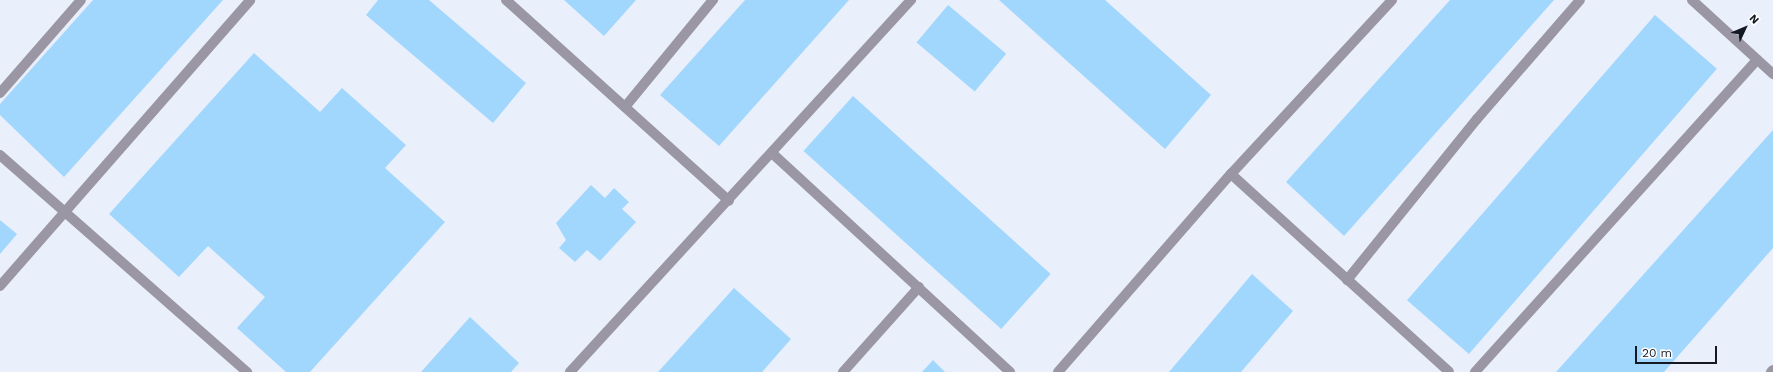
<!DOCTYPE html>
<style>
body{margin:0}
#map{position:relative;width:1773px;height:372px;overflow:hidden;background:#eaeffc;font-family:"Work Sans",sans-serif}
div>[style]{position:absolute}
.building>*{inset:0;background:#a2d7fd;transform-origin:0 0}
.lane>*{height:10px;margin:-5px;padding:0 5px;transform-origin:5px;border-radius:5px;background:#9a96a3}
span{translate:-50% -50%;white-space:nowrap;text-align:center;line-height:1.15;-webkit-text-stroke:4px #fff;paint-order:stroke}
.north{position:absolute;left:1725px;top:8px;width:40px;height:40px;-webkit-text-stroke:3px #fff;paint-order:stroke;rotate:46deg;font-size:11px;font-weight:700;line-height:16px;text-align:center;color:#151924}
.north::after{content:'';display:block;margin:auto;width:14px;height:18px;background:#151924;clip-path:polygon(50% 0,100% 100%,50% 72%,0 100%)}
.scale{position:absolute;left:1635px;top:346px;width:82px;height:18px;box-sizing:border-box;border:2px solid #151924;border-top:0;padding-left:5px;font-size:12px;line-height:14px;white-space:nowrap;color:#151924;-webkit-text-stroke:3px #fff;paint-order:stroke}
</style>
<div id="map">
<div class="building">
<i style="clip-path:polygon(93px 0,223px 0,64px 177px,0 115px,0 104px)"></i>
<i style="clip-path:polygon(378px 0,429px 0,526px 83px,493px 123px,366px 15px)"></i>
<i style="clip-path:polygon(564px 0,636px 0,604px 36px)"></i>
<i style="clip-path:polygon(745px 0,849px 0,719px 146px,660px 95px)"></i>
<i style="clip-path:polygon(999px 0,1105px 0,1211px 95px,1165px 149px)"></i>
<i style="clip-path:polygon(1450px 0,1554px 0,1344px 236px,1286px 182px)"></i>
<i style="left:948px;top:5px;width:76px;height:49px;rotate:40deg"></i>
<i style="left:1655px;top:15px;width:82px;height:378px;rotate:41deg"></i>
<i style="clip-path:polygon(254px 53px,320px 112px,342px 88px,406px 145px,385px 168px,445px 222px,310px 372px,286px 372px,237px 328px,265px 297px,208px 246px,179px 277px,109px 214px)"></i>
<i style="left:853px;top:96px;width:266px;height:74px;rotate:42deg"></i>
<i style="clip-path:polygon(1773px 130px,1773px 248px,1664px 372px,1556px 372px)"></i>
<i style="clip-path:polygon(591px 185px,605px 198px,614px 188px,629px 202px,622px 209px,636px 222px,600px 261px,587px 250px,575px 262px,559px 248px,566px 240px,556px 223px)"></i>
<i style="clip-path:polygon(0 220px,17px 234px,0 254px)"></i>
<i style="clip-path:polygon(1252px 274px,1293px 311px,1241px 372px,1169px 372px)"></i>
<i style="clip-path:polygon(734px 288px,791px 339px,762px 372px,658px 372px)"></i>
<i style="clip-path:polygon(470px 317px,519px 363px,511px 372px,421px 372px)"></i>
<i style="clip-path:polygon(933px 360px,945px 372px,922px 372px)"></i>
</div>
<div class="lane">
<i style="left:506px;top:0;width:300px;rotate:42deg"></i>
<i style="left:1692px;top:0;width:110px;rotate:42.4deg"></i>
<i style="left:0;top:93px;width:123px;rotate:-48.9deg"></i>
<i style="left:625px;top:107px;width:139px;rotate:-50.6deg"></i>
<i style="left:773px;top:154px;width:322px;rotate:42.6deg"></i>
<i style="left:0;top:155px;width:329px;rotate:41.3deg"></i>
<i style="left:1231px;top:174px;width:294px;rotate:42.2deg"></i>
<i style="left:1347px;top:280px;width:207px;rotate:-51.1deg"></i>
<i style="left:1477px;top:119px;width:157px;rotate:-49.1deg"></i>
<i style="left:0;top:286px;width:380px;rotate:-48.8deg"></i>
<i style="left:570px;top:372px;width:505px;rotate:-47.49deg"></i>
<i style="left:843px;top:372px;width:114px;rotate:-48.2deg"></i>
<i style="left:1058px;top:372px;width:263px;rotate:-48.9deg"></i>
<i style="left:1231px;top:174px;width:237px;rotate:-47.2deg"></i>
<i style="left:1475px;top:372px;width:421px;rotate:-47.9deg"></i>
<i style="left:1771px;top:372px;width:3px;rotate:-45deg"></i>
</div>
<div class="north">N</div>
<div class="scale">20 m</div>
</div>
